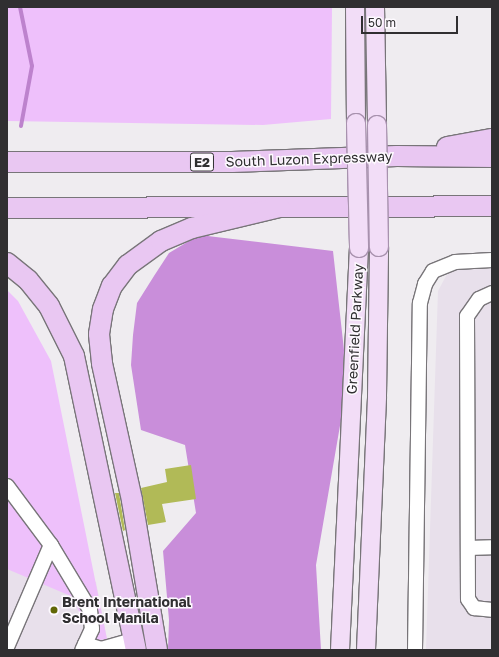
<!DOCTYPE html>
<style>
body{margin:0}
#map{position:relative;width:499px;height:657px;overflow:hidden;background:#efecf0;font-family:"Golos Text",sans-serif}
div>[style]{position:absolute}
.built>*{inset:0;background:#e8e0eb}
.green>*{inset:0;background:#eec0fb}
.forest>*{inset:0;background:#c98eda}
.stream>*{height:4px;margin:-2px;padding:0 2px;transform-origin:2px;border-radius:2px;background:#bd82cd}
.building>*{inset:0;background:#b1ba57}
.roads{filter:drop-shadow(1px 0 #787579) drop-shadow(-1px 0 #787579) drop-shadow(0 1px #787579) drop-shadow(0 -1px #787579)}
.minor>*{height:14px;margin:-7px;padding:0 7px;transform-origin:7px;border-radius:7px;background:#fff}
.major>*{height:18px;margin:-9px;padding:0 9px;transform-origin:9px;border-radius:9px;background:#f2ddf7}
.highway>*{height:20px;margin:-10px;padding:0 10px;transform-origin:10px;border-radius:10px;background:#e9c7f2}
.bridges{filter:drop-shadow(1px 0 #a892ae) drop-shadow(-1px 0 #a892ae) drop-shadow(0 1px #a892ae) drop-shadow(0 -1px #a892ae)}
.major-bridge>*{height:18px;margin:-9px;padding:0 9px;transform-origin:9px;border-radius:9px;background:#f2ddf7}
.dots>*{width:11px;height:11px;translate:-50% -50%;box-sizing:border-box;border:2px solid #fdf9fe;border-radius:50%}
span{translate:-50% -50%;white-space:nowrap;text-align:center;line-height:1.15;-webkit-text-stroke:3px #fdf9fe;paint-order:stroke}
.shield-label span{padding:1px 3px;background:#fdf9fe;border:1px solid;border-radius:3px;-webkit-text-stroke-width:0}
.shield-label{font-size:13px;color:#302f31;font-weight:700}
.street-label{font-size:14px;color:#302f31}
.poi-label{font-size:14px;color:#302f31;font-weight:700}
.left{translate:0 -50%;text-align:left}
.frame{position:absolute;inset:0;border:8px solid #302f31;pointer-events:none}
.scale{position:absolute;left:361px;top:16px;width:97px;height:18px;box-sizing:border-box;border:2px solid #302f31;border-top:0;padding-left:5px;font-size:12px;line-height:14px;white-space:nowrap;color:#302f31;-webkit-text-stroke:3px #fdf9fe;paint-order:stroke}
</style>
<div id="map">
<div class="built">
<i style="clip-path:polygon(454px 269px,492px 269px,492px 650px,426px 650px,438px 291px,446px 276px)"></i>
<i style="clip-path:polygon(7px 547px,96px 582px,109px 650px,7px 650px)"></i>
</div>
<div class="green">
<i style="clip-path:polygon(7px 7px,332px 7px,331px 119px,263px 125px,7px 121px)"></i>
<i style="clip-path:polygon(7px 290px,18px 301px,51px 361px,107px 639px,91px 641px,73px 597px,7px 569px)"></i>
</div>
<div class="forest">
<i style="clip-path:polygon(199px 235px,333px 251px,344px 350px,342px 414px,316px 565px,321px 650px,168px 650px,169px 620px,163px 551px,196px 513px,185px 445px,141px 430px,131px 365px,133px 335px,137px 303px,154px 276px,169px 253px)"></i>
</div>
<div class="stream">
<i style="left:20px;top:7px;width:60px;rotate:78.5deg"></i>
<i style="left:32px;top:66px;width:61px;rotate:100.4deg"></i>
</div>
<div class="building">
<i style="clip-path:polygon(191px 465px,196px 499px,162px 504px,166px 522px,148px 525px,141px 488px,167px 482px,165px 469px)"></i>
<i style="clip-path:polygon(115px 493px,119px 493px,125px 530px,123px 531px)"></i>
</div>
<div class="roads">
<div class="minor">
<i style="left:492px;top:293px;width:14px;rotate:155deg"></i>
<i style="left:479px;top:299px;width:21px;rotate:125deg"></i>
<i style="left:467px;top:316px;width:283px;rotate:89.8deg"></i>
<i style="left:468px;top:599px;width:11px;rotate:56deg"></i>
<i style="left:474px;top:608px;width:18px;rotate:6deg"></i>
<i style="left:7px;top:486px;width:74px;rotate:53.3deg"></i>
<i style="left:51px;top:545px;width:76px;rotate:59deg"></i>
<i style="left:90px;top:610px;width:19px;rotate:84deg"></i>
<i style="left:92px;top:629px;width:23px;rotate:115deg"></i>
<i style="left:468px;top:548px;width:24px;rotate:-2deg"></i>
<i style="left:85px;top:644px;width:17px;rotate:17deg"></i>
<i style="left:101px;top:649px;width:33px;rotate:-16deg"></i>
<i style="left:7px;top:647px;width:111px;rotate:-66.7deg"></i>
<i style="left:415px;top:650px;width:347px;rotate:-89.2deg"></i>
<i style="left:420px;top:303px;width:20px;rotate:-75deg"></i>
<i style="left:425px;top:284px;width:15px;rotate:-58deg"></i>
<i style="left:433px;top:271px;width:24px;rotate:-22deg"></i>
<i style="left:455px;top:262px;width:37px;rotate:-3deg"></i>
</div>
<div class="major">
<i style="left:355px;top:7px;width:116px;rotate:89.5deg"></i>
<i style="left:375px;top:7px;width:118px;rotate:89deg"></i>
<i style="left:340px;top:650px;width:402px;rotate:-87.3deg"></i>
<i style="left:366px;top:650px;width:254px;rotate:-87.5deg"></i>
<i style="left:377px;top:396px;width:149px;rotate:-89.2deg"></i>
</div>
<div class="highway">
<i style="left:447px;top:147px;width:46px;rotate:-10.1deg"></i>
<i style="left:7px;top:162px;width:225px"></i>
<i style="left:232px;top:162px;width:165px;rotate:-2.1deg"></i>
<i style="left:397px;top:156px;width:95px;rotate:0.6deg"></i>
<i style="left:7px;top:208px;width:485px;rotate:-0.2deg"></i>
<i style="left:7px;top:263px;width:27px;rotate:39deg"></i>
<i style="left:28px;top:280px;width:33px;rotate:51deg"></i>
<i style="left:49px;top:306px;width:56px;rotate:63.4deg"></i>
<i style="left:74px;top:356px;width:300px;rotate:78.1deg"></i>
<i style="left:157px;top:650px;width:152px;rotate:-99.5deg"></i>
<i style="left:132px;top:500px;width:140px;rotate:-102.4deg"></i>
<i style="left:102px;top:363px;width:29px;rotate:-96deg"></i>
<i style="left:99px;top:334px;width:25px;rotate:-81deg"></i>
<i style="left:103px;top:309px;width:25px;rotate:-69deg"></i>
<i style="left:112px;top:286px;width:26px;rotate:-53deg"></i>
<i style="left:128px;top:265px;width:41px;rotate:-36deg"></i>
<i style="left:161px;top:241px;width:34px;rotate:-23deg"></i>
<i style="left:192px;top:228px;width:90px;rotate:-13.4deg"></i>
</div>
</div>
<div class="bridges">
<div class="major-bridge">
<i style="left:356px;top:123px;width:125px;rotate:88.6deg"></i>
<i style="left:377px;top:125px;width:122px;rotate:89.1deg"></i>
</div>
</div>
<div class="dots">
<i style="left:54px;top:610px;background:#616706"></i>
</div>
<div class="shield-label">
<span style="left:202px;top:162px">E2</span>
</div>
<div class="street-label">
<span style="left:309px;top:159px;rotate:-2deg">South Luzon Expressway</span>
<span style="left:355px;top:329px;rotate:-87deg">Greenfield Parkway</span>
</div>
<div class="poi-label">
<span class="left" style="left:62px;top:610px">Brent International<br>School Manila</span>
</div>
<div class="frame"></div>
<div class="scale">50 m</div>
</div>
